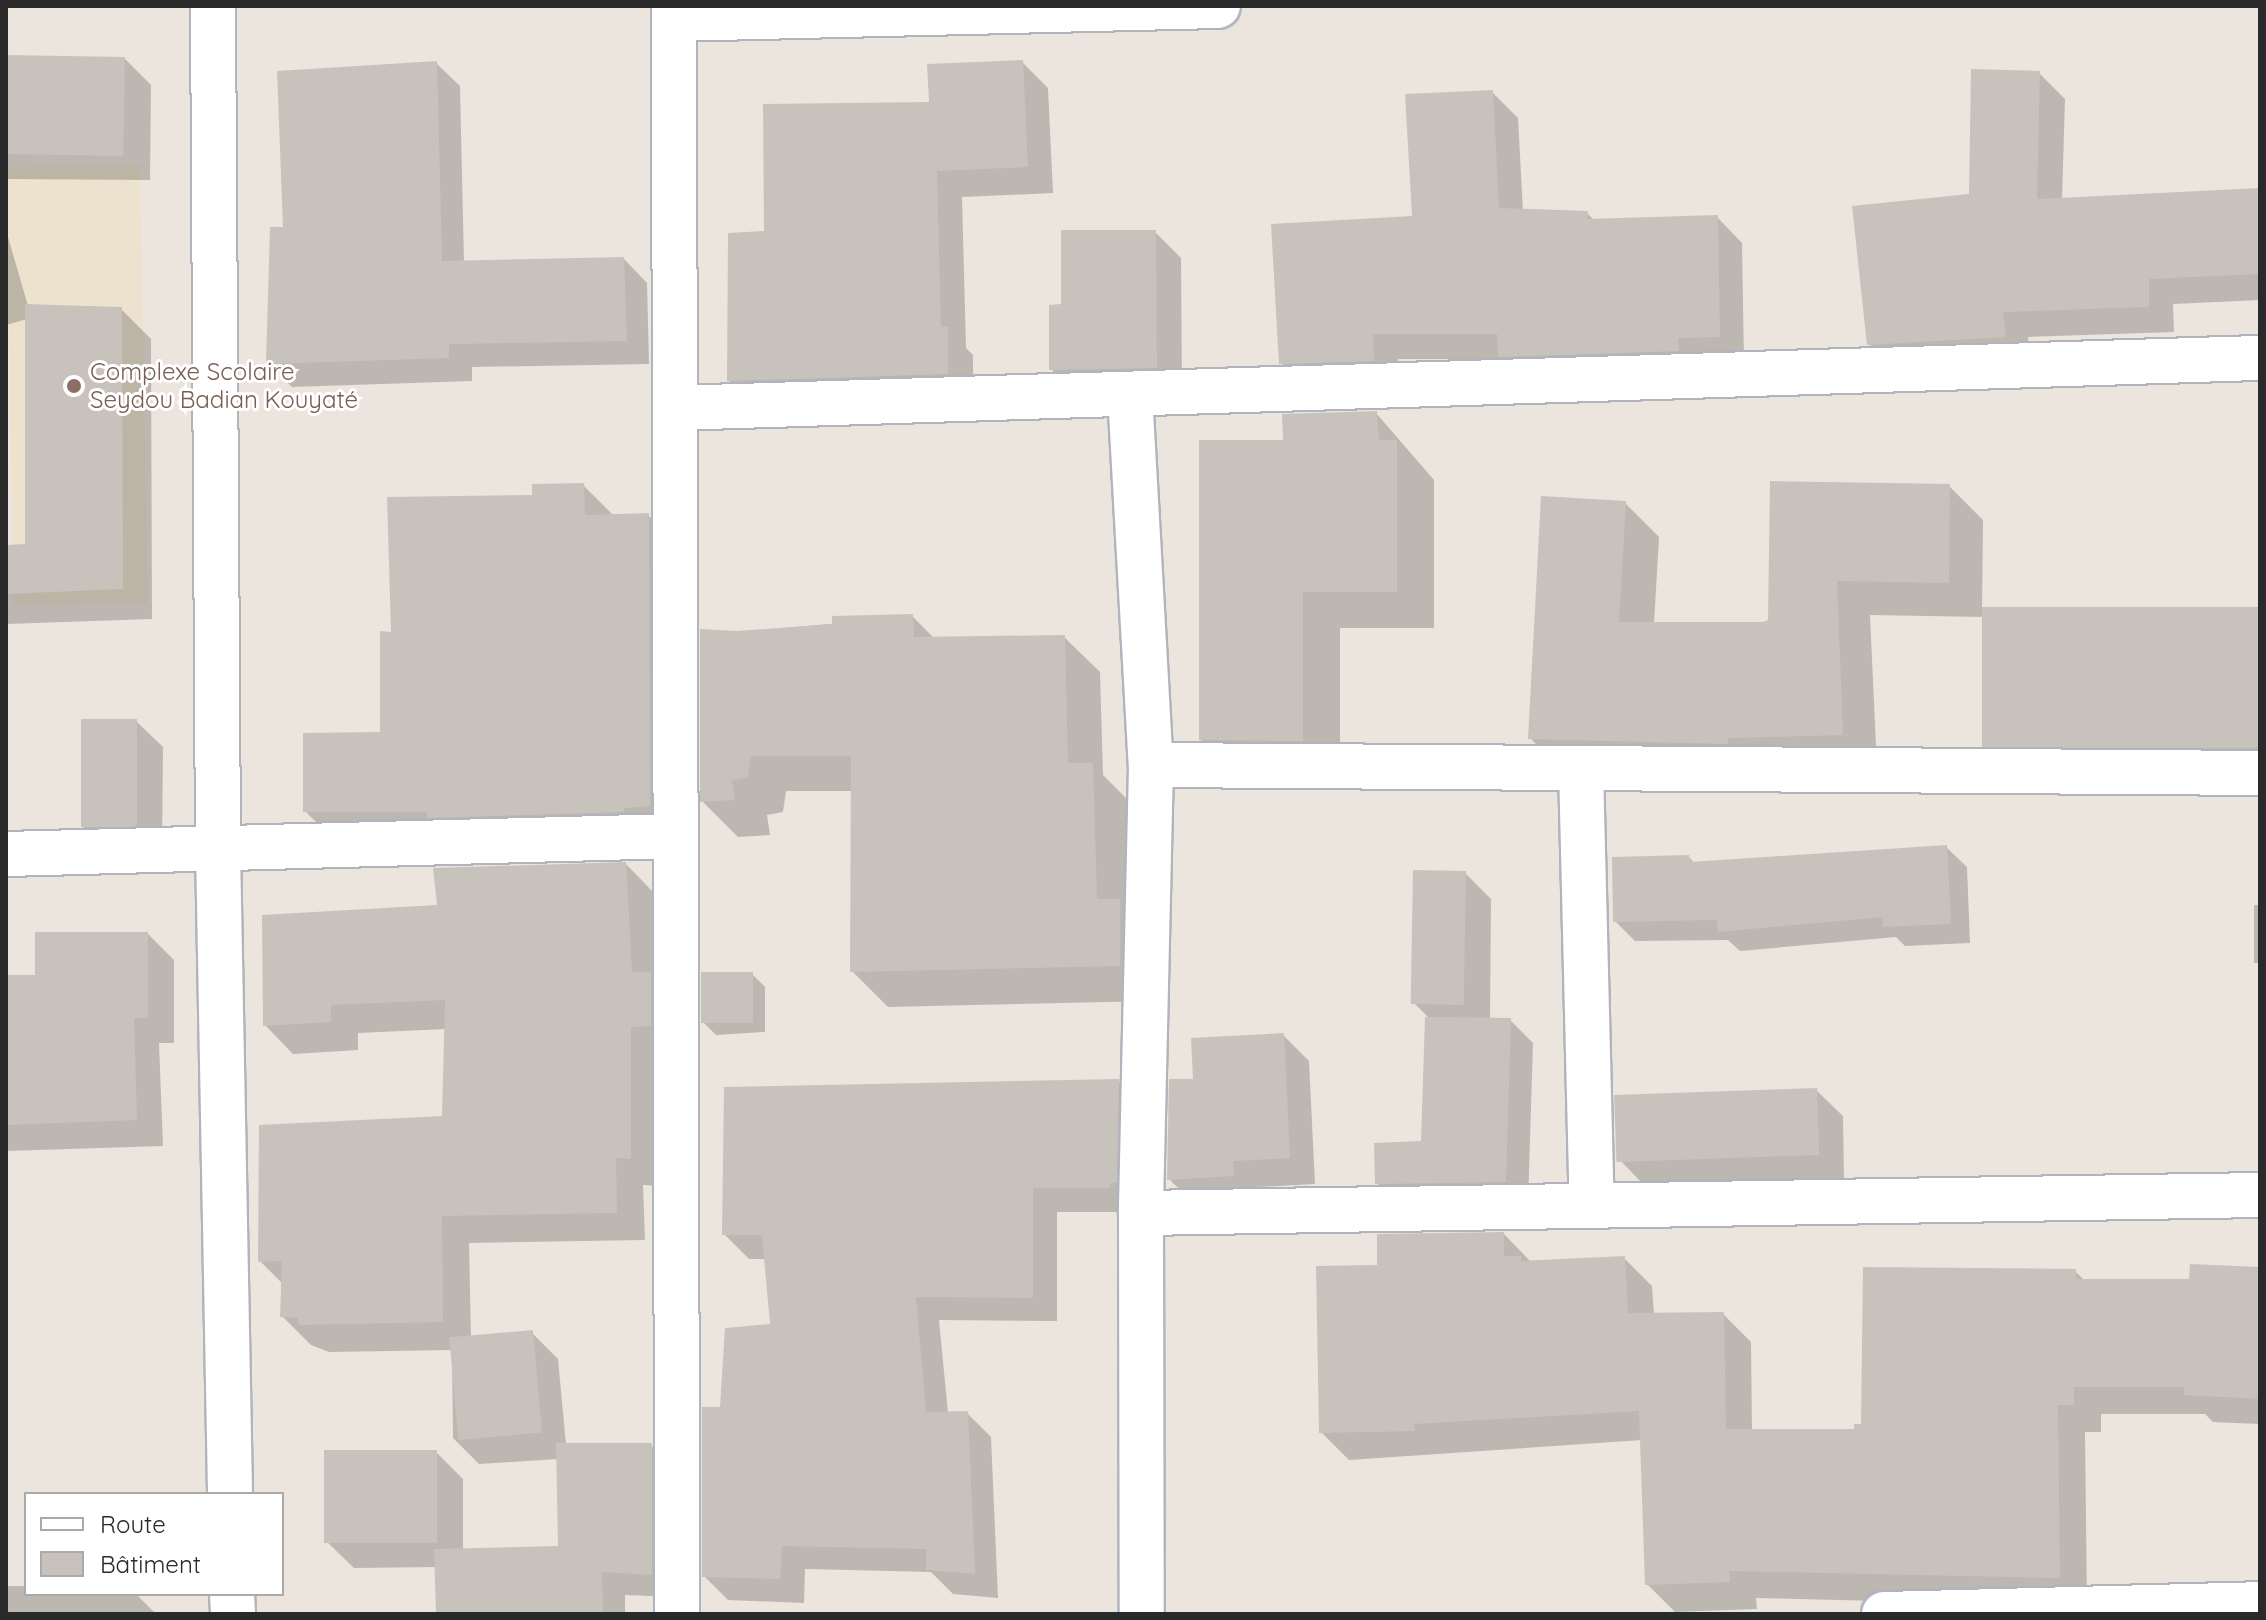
<!DOCTYPE html>
<meta charset="utf-8">
<style>
body{margin:0}
#map{position:relative;width:2266px;height:1620px;overflow:hidden;background:#ebe5dd;font-family:Quicksand,sans-serif}
div>[style]{position:absolute}
.education>*{inset:0;background:#ece2ce;transform-origin:0 0}
.shadow>*{inset:0;background:#0003;transform-origin:0 0}
.building>*{inset:0;background:#c7c3bc;transform-origin:0 0}
.roads{filter:drop-shadow(2px 0 #b1b3bd) drop-shadow(-2px 0 #b1b3bd) drop-shadow(0 2px #b1b3bd) drop-shadow(0 -2px #b1b3bd)}
.street>*{height:44px;margin:-22px;padding:0 22px;transform-origin:22px;border-radius:22px;background:#fff}
.dots>*{width:22px;height:22px;translate:-50% -50%;box-sizing:border-box;border:4px solid #fff;border-radius:50%}
span{translate:-50% -50%;white-space:nowrap;text-align:center;line-height:1.15;-webkit-text-stroke:6px #fff;paint-order:stroke}
.education-label{font-size:24px;color:#785e54}
.left{translate:0 -50%;text-align:left}
.frame{position:absolute;inset:0;border:8px solid #2a2a2a;pointer-events:none}
.legend{position:absolute;left:24px;top:1492px;width:260px;height:104px;box-sizing:border-box;background:#fff;border:2px solid #aaa;margin:0;padding:10px 14px;list-style:none;font-size:24px;color:#2a2a2a}
.legend li{display:flex;align-items:center;gap:16px;height:40px}
.legend b{width:40px;border:2px solid #aaa}
</style>
<div id="map">
<div class="education">
<i style="left:140px;top:165px;width:438px;height:134px;rotate:89deg"></i>
</div>
<div class="shadow">
<i style="clip-path:polygon(6px 57px,124px 58px,151px 85px,150px 180px,6px 179px)"></i>
<i style="clip-path:polygon(1022px 62px,1048px 88px,1053px 193px,962px 197px,966px 348px,973px 355px,973px 400px,755px 407px,729px 381px,767px 232px,931px 104px)"></i>
<i style="clip-path:polygon(436px 63px,460px 86px,464px 263px,624px 259px,647px 283px,649px 364px,472px 367px,472px 381px,292px 387px,268px 364px,285px 229px)"></i>
<i style="clip-path:polygon(2039px 73px,2065px 99px,2062px 200px,2260px 190px,2260px 300px,2173px 304px,2174px 332px,2028px 337px,2031px 362px,1895px 370px,1869px 344px,1971px 196px)"></i>
<i style="clip-path:polygon(1492px 92px,1518px 118px,1523px 211px,1587px 213px,1594px 220px,1717px 217px,1742px 243px,1744px 362px,1526px 382px,1503px 359px,1398px 359px,1399px 386px,1306px 389px,1281px 363px,1414px 218px)"></i>
<i style="clip-path:polygon(6px 230px,28px 306px,121px 309px,151px 339px,152px 619px,6px 624px,6px 547px,27px 546px,27px 319px,6px 325px)"></i>
<i style="clip-path:polygon(1155px 232px,1181px 258px,1182px 393px,1077px 395px,1051px 369px,1063px 306px)"></i>
<i style="clip-path:polygon(1376px 413px,1434px 480px,1434px 628px,1340px 628px,1340px 778px,1239px 777px,1201px 740px,1285px 442px)"></i>
<i style="clip-path:polygon(583px 485px,614px 516px,648px 515px,678px 544px,680px 835px,335px 841px,305px 811px,382px 734px,393px 634px)"></i>
<i style="clip-path:polygon(1949px 486px,1983px 520px,1982px 613px,2260px 609px,2260px 782px,2019px 778px,1986px 745px,1984px 617px,1870px 615px,1877px 768px,1564px 772px,1530px 738px,1625px 503px,1659px 537px,1654px 624px,1770px 622px)"></i>
<i style="clip-path:polygon(912px 616px,935px 639px,1064px 637px,1100px 672px,1103px 775px,1128px 800px,1154px 1001px,888px 1007px,852px 971px,853px 791px,786px 791px,783px 812px,767px 815px,770px 835px,738px 837px,702px 801px,737px 633px)"></i>
<i style="clip-path:polygon(136px 721px,163px 747px,162px 851px,108px 852px,82px 826px)"></i>
<i style="clip-path:polygon(1946px 847px,1967px 867px,1970px 943px,1905px 946px,1896px 937px,1740px 951px,1728px 940px,1635px 941px,1615px 921px,1689px 857px,1695px 864px)"></i>
<i style="clip-path:polygon(626px 864px,654px 893px,659px 1186px,643px 1185px,645px 1240px,469px 1243px,471px 1338px,532px 1333px,558px 1359px,566px 1445px,651px 1445px,674px 1469px,675px 1597px,625px 1595px,625px 1614px,438px 1614px,437px 1567px,354px 1568px,327px 1542px,436px 1452px,463px 1479px,463px 1550px,560px 1548px,558px 1459px,479px 1464px,453px 1438px,452px 1350px,329px 1352px,311px 1345px,282px 1316px,283px 1284px,260px 1261px,444px 1118px,446px 1029px,358px 1033px,358px 1050px,293px 1054px,265px 1025px,439px 906px)"></i>
<i style="clip-path:polygon(1465px 873px,1491px 899px,1490px 1020px,1510px 1020px,1533px 1043px,1528px 1204px,1400px 1206px,1377px 1183px,1423px 1143px,1430px 1019px,1414px 1003px)"></i>
<i style="left:2254px;top:905px;width:6px;height:58px"></i>
<i style="clip-path:polygon(148px 934px,174px 960px,174px 1043px,159px 1043px,163px 1146px,6px 1151px,6px 977px,37px 977px)"></i>
<i style="clip-path:polygon(752px 974px,765px 987px,765px 1032px,716px 1035px,703px 1022px)"></i>
<i style="clip-path:polygon(1283px 1035px,1309px 1061px,1315px 1184px,1259px 1187px,1260px 1201px,1195px 1205px,1169px 1179px,1196px 1081px)"></i>
<i style="clip-path:polygon(1118px 1081px,1142px 1106px,1133px 1212px,1057px 1212px,1057px 1321px,939px 1320px,948px 1413px,967px 1413px,991px 1437px,998px 1598px,953px 1594px,931px 1572px,805px 1569px,804px 1603px,728px 1600px,704px 1576px,722px 1409px,772px 1326px,766px 1259px,749px 1259px,724px 1234px)"></i>
<i style="clip-path:polygon(1816px 1090px,1843px 1116px,1844px 1181px,1644px 1185px,1618px 1158px)"></i>
<i style="clip-path:polygon(1504px 1234px,1532px 1263px,1624px 1258px,1652px 1286px,1654px 1315px,1723px 1314px,1751px 1342px,1752px 1431px,1856px 1431px,2075px 1271px,2085px 1281px,2191px 1281px,2260px 1267px,2260px 1424px,2213px 1422px,2205px 1414px,2101px 1414px,2101px 1432px,2085px 1432px,2087px 1606px,1756px 1598px,1757px 1609px,1675px 1612px,1647px 1584px,1642px 1440px,1349px 1460px,1321px 1432px,1379px 1266px)"></i>
<i style="clip-path:polygon(6px 1586px,26px 1586px,26px 1594px,136px 1594px,156px 1614px,6px 1614px)"></i>
</div>
<div class="building">
<i style="left:6px;top:55px;width:119px;height:99px;rotate:1deg"></i>
<i style="clip-path:polygon(1023px 60px,1028px 167px,937px 171px,941px 327px,948px 327px,948px 374px,727px 381px,728px 233px,764px 231px,763px 104px,929px 102px,927px 64px)"></i>
<i style="clip-path:polygon(437px 61px,442px 261px,624px 257px,627px 341px,449px 344px,449px 358px,266px 364px,270px 227px,283px 227px,277px 71px)"></i>
<i style="clip-path:polygon(1971px 69px,2040px 71px,2037px 199px,2260px 188px,2260px 274px,2149px 279px,2149px 307px,2003px 312px,2006px 337px,1867px 345px,1852px 206px,1969px 194px)"></i>
<i style="clip-path:polygon(1493px 90px,1499px 208px,1588px 211px,1587px 219px,1718px 215px,1720px 337px,1678px 338px,1679px 351px,1498px 357px,1497px 334px,1373px 334px,1374px 361px,1279px 364px,1271px 224px,1412px 216px,1405px 94px)"></i>
<i style="clip-path:polygon(1061px 230px,1156px 230px,1157px 368px,1049px 370px,1049px 305px,1061px 304px)"></i>
<i style="clip-path:polygon(25px 304px,122px 307px,123px 589px,6px 594px,6px 545px,25px 544px)"></i>
<i style="clip-path:polygon(1377px 411px,1379px 440px,1397px 440px,1397px 592px,1303px 592px,1303px 741px,1199px 740px,1199px 440px,1283px 440px,1282px 414px)"></i>
<i style="clip-path:polygon(1770px 481px,1950px 484px,1949px 583px,1837px 581px,1843px 735px,1728px 738px,1728px 744px,1528px 739px,1541px 496px,1626px 501px,1619px 622px,1763px 622px,1768px 620px)"></i>
<i style="clip-path:polygon(584px 483px,585px 515px,649px 513px,650px 806px,624px 808px,624px 812px,427px 818px,427px 812px,303px 812px,303px 733px,380px 732px,380px 631px,391px 632px,387px 497px,532px 495px,532px 484px)"></i>
<i style="left:2260px;top:607px;width:141px;height:278px;rotate:90deg"></i>
<i style="clip-path:polygon(913px 614px,914px 637px,1065px 635px,1068px 763px,1093px 763px,1097px 899px,1120px 899px,1120px 966px,850px 972px,851px 756px,751px 756px,748px 777px,732px 780px,735px 800px,700px 802px,700px 629px,737px 631px,832px 624px,832px 616px)"></i>
<i style="left:81px;top:719px;width:56px;height:108px"></i>
<i style="clip-path:polygon(1947px 845px,1951px 924px,1883px 927px,1883px 917px,1718px 932px,1717px 920px,1613px 922px,1612px 857px,1689px 855px,1690px 862px)"></i>
<i style="clip-path:polygon(626px 862px,632px 972px,651px 972px,651px 1026px,631px 1027px,631px 1159px,616px 1158px,617px 1213px,442px 1216px,443px 1322px,299px 1325px,298px 1318px,280px 1317px,282px 1261px,258px 1262px,259px 1125px,442px 1116px,445px 1000px,331px 1005px,331px 1022px,263px 1026px,262px 915px,437px 905px,433px 868px)"></i>
<i style="left:1413px;top:870px;width:53px;height:134px;rotate:1deg"></i>
<i style="clip-path:polygon(35px 932px,148px 932px,148px 1018px,134px 1018px,137px 1120px,6px 1125px,6px 975px,35px 975px)"></i>
<i style="left:701px;top:972px;width:52px;height:51px"></i>
<i style="clip-path:polygon(1425px 1017px,1511px 1018px,1506px 1182px,1375px 1184px,1374px 1143px,1421px 1141px)"></i>
<i style="clip-path:polygon(1284px 1033px,1290px 1158px,1233px 1161px,1234px 1176px,1167px 1180px,1169px 1079px,1193px 1079px,1191px 1038px)"></i>
<i style="clip-path:polygon(1119px 1079px,1117px 1183px,1110px 1183px,1110px 1188px,1033px 1188px,1033px 1298px,916px 1297px,926px 1412px,968px 1411px,975px 1574px,926px 1570px,926px 1549px,782px 1546px,780px 1579px,702px 1577px,702px 1407px,720px 1407px,725px 1328px,770px 1324px,762px 1235px,722px 1235px,724px 1087px)"></i>
<i style="left:1817px;top:1088px;width:67px;height:203px;rotate:88deg"></i>
<i style="clip-path:polygon(1504px 1232px,1504px 1256px,1521px 1256px,1521px 1261px,1625px 1256px,1628px 1313px,1724px 1312px,1726px 1429px,1854px 1429px,1854px 1424px,1861px 1424px,1863px 1267px,2076px 1269px,2076px 1279px,2189px 1279px,2190px 1264px,2260px 1267px,2260px 1399px,2184px 1395px,2184px 1387px,2074px 1387px,2074px 1405px,2058px 1405px,2060px 1578px,1729px 1571px,1730px 1582px,1645px 1585px,1639px 1411px,1414px 1424px,1415px 1431px,1319px 1433px,1316px 1266px,1377px 1265px,1377px 1234px)"></i>
<i style="left:533px;top:1330px;width:103px;height:84px;rotate:85deg"></i>
<i style="clip-path:polygon(556px 1443px,652px 1443px,652px 1575px,602px 1572px,603px 1614px,436px 1614px,434px 1549px,558px 1546px)"></i>
<i style="left:324px;top:1450px;width:113px;height:93px"></i>
</div>
<div class="roads">
<div class="street">
<i style="left:213px;top:6px;width:843px;rotate:89.66deg"></i>
<i style="left:218px;top:849px;width:645px;rotate:88.93deg"></i>
<i style="left:674px;top:6px;width:1608px;rotate:89.89deg"></i>
<i style="left:674px;top:19px;width:544px;rotate:-1.37deg"></i>
<i style="left:1130px;top:394px;width:372px;rotate:86.8deg"></i>
<i style="left:1151px;top:765px;width:448px;rotate:91.3deg"></i>
<i style="left:1141px;top:1213px;width:401px;rotate:89.9deg"></i>
<i style="left:675px;top:408px;width:1586px;rotate:-1.81deg"></i>
<i style="left:1151px;top:765px;width:1109px;rotate:0.41deg"></i>
<i style="left:1581px;top:768px;width:437px;rotate:88.6deg"></i>
<i style="left:6px;top:854px;width:670px;rotate:-1.54deg"></i>
<i style="left:1141px;top:1213px;width:1119px;rotate:-0.92deg"></i>
<i style="left:232px;top:1594px;width:20px;rotate:87deg"></i>
<i style="left:1884px;top:1614px;width:376px;rotate:-1.5deg"></i>
</div>
</div>
<div class="dots">
<i style="left:74px;top:386px;background:#8d6e63"></i>
</div>
<div class="education-label">
<span class="left" style="left:90px;top:386px">Complexe Scolaire<br>Seydou Badian Kouyaté</span>
</div>
<div class="frame"></div>
<ul class="legend">
<li><b style="height:10px;background:#fff"></b>Route</li>
<li><b style="height:22px;background:#c7c3bc"></b>Bâtiment</li>
</ul>
</div>
